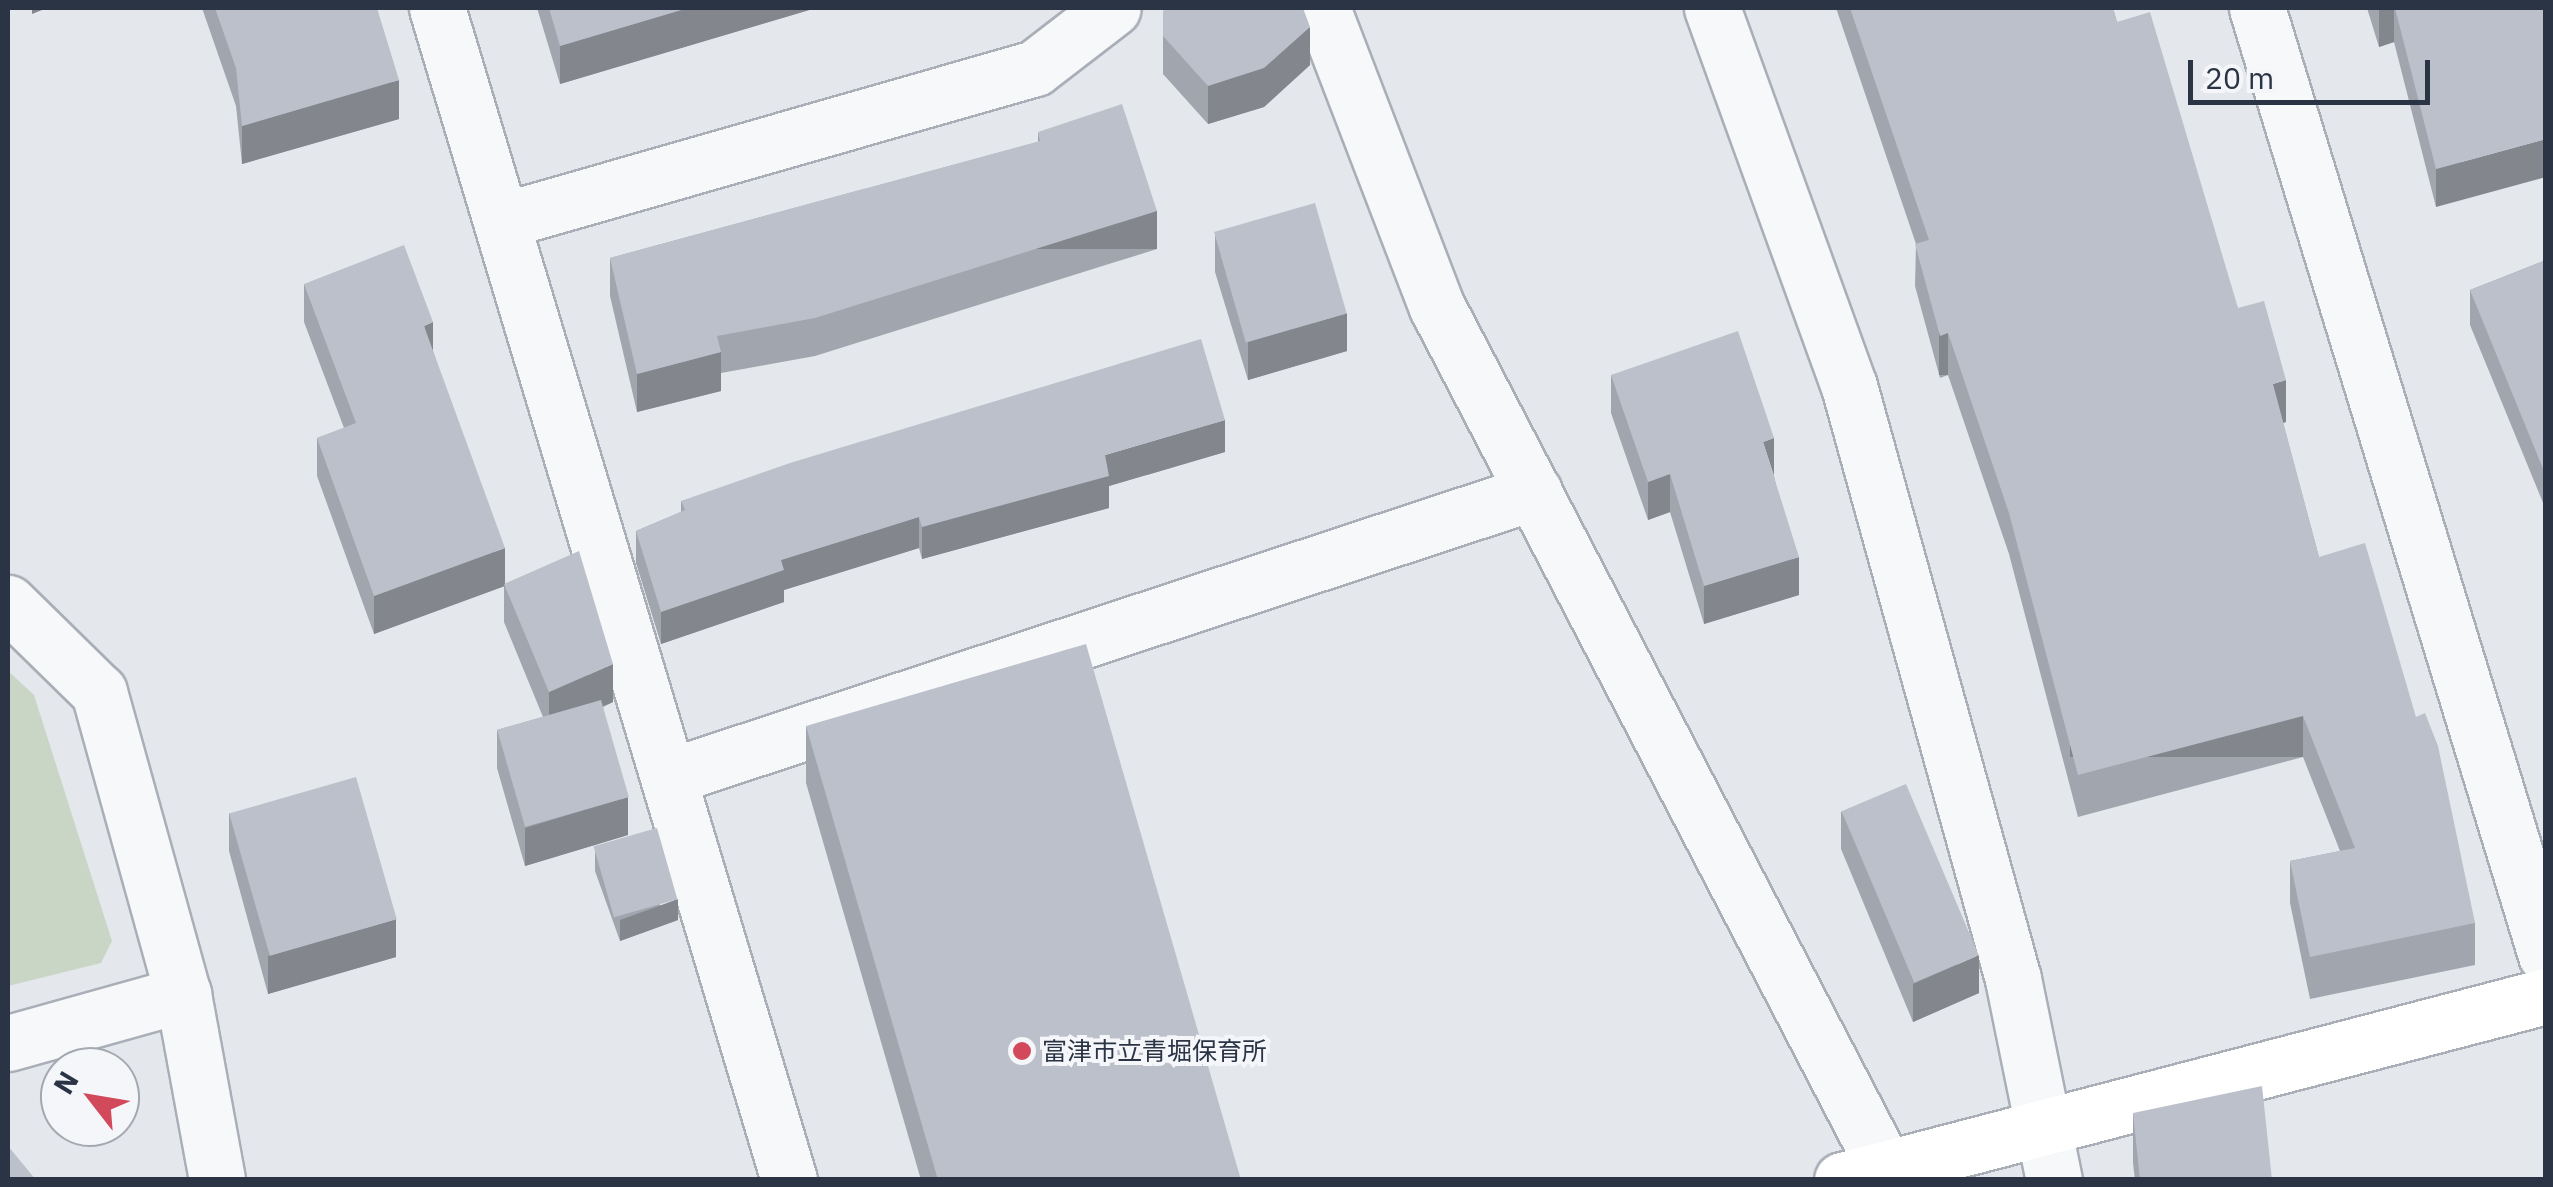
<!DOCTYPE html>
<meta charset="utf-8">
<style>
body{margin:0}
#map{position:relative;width:2553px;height:1187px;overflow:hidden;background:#e4e7ec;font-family:"IBM Plex Sans","Noto Sans JP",sans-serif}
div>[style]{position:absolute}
.green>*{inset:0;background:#c9d6c5}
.roads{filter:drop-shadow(2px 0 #a9aeb7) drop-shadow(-2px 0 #a9aeb7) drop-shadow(0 2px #a9aeb7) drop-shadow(0 -2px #a9aeb7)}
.street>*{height:55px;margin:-27.5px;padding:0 27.5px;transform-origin:27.5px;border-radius:27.5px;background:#f7f8fa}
.secondary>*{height:55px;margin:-27.5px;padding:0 27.5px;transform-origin:27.5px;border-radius:27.5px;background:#fff}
.wall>*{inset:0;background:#a1a5ae}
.shaded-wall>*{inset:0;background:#83868d;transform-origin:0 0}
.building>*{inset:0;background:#bbc0ca;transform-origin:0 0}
.dots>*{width:28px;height:28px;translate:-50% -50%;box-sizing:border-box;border:5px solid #f4f6f9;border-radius:50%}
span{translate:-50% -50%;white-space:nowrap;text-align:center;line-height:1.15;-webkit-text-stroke:8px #f4f6f9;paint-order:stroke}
.poi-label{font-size:25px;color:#2b3445}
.left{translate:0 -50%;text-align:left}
.frame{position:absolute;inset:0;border:10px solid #2b3445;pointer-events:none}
.north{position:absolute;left:40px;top:1047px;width:100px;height:100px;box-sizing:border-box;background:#f4f6f9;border:2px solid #a4a8b1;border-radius:50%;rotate:301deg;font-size:28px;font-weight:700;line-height:40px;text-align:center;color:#2b3445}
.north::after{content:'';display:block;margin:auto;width:35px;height:45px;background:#d1495b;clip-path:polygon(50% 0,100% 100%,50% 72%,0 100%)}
.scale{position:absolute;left:2188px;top:60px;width:242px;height:45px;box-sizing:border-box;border:5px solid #2b3445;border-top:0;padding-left:12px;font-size:30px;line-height:35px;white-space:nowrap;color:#2b3445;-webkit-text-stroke:8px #f4f6f9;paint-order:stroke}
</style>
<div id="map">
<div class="green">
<i style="clip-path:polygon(8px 671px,34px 695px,112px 941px,101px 963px,8px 986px)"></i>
</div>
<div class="roads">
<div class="street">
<i style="left:437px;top:8px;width:1224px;rotate:73.28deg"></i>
<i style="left:1322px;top:8px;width:320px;rotate:69deg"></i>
<i style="left:1437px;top:307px;width:968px;rotate:62.51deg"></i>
<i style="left:1712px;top:8px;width:402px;rotate:70.1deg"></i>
<i style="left:1849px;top:386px;width:615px;rotate:74.54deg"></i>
<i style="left:2013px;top:979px;width:205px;rotate:78.5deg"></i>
<i style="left:2257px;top:8px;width:990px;rotate:73.03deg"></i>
<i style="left:501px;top:221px;width:555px;rotate:-15.99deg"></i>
<i style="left:1035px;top:68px;width:98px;rotate:-37.6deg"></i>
<i style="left:8px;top:603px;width:127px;rotate:44.4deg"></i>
<i style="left:99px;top:692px;width:313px;rotate:74.5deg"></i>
<i style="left:183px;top:994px;width:189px;rotate:79.6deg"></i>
<i style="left:668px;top:777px;width:912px;rotate:-18.22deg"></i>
<i style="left:8px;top:1043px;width:182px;rotate:-15.6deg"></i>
</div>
<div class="secondary">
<i style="left:1842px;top:1180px;width:728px;rotate:-14.65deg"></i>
</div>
</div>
<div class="wall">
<i style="clip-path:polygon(202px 8px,377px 8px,399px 119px,242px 164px,236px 106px)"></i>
<i style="clip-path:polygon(537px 8px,816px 8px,560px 84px)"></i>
<i style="clip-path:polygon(1836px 8px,2113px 8px,2117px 22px,2286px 422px,2283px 423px,2319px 557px,2475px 923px,2475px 965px,2310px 999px,2290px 903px,2290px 861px,2340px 851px,2303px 757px,2078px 817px,2009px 554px,1948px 375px,1940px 378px,1915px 286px,1916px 244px)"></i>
<i style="clip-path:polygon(2367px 8px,2546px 8px,2436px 207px,2394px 42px,2379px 47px)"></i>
<i style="clip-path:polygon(1163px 11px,1310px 65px,1264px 107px,1208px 124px,1163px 74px)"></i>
<i style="clip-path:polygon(1038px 132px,1157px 249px,815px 356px,721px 373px,721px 391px,637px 412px,610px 296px,610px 258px,1038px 142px)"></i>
<i style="clip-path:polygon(1215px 234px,1347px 351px,1248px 380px,1215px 272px)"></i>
<i style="clip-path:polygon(2546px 260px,2546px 510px,2470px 325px,2470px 290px)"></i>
<i style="clip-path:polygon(304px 284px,433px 351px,505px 583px,613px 702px,603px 707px,628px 835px,525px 866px,497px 768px,497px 730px,543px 717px,504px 622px,504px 586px,374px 634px,317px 476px,317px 438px,344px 428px,304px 322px)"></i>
<i style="clip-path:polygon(1611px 375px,1774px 476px,1799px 595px,1704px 624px,1670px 512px,1648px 520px,1611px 413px)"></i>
<i style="clip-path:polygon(1225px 452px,1109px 486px,1109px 508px,922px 559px,919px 548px,784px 590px,784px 602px,661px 644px,636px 563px,636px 531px,681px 512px,681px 501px)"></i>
<i style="clip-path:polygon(806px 726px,1241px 1180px,921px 1180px,806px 783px)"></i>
<i style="clip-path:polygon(1841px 811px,1979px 993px,1913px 1022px,1841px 849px)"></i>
<i style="clip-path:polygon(229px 813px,396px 957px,268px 994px,229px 851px)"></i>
<i style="clip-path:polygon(595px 850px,678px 920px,620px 941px,595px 871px)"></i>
<i style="clip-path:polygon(2133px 1113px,2272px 1180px,2135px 1180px,2133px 1163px)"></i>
</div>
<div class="shaded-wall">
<i style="clip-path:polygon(32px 8px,47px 8px,32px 14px)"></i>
<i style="clip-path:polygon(688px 8px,816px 8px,560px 84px,560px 46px)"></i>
<i style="clip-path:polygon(2383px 8px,2394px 8px,2394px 42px,2379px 47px,2379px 9px)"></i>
<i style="clip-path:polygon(1310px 27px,1310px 65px,1264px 107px,1208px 124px,1208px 86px)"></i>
<i style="clip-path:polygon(399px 80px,399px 119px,242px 164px,242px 126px)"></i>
<i style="clip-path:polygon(2546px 139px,2546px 177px,2436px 207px,2436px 169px)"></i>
<i style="left:1157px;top:211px;width:38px;height:358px;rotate:90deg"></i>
<i style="clip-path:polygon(1347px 313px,1347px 351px,1248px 380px,1248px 342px)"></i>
<i style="clip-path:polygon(433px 322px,433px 360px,424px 326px)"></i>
<i style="left:1948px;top:333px;width:42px;height:9px;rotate:90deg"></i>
<i style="clip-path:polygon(721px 352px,721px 391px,637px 412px,637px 374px)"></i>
<i style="clip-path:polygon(2286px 380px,2286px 422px,2273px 426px,2273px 384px)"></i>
<i style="clip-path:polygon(1225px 420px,1225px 452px,1109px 486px,1109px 508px,922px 559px,922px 527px,1105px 455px)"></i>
<i style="clip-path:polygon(1774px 438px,1774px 476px,1763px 442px)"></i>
<i style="clip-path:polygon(1670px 474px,1670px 512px,1648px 520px,1648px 482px)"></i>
<i style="clip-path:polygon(919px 517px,919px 548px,784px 590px,784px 602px,661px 644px,661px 612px,781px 560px)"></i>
<i style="clip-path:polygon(505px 548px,505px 586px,374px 634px,374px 596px)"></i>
<i style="clip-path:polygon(1799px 557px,1799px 595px,1704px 624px,1704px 586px)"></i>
<i style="clip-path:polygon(613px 664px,613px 702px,549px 730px,549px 692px)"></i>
<i style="left:2303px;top:716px;width:41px;height:233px;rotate:90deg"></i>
<i style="clip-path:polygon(628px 797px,628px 835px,525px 866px,525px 828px)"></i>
<i style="clip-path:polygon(678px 899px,678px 920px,620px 941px,620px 920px)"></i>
<i style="clip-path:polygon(396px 919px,396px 957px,268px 994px,268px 956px)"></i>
<i style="clip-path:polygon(1979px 955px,1979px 993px,1913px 1022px,1913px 984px)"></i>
</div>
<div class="building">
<i style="clip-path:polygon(215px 8px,377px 8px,399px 80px,242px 126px,236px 68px)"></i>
<i style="clip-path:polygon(549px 8px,688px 8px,560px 46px)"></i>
<i style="clip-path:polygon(1167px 8px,1303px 8px,1310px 27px,1264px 68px,1208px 86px,1163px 36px,1163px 11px)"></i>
<i style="clip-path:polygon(1850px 8px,2113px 8px,2117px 22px,2150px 12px,2238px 308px,2264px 301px,2286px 380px,2273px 384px,2319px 557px,2365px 543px,2416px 717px,2425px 713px,2438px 746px,2475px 923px,2310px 957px,2290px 861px,2355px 848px,2303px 716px,2078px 775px,2009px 513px,1948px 333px,1940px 336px,1915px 244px,1929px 240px)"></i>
<i style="clip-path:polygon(2395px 8px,2546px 8px,2546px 139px,2436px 169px)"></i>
<i style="clip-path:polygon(1122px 104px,1157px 211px,815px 318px,717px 336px,721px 352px,637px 374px,610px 258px,1040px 141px,1038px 132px)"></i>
<i style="left:1315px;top:203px;width:115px;height:105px;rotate:74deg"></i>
<i style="clip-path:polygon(404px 245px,433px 322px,424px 326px,505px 548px,374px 596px,317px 438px,356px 423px,304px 284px)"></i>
<i style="clip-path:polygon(2546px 260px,2546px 476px,2470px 290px)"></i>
<i style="clip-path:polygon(1738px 331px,1774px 438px,1763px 442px,1799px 557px,1704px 586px,1670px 474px,1648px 482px,1611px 375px)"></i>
<i style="clip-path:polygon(1201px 339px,1225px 420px,1105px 455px,1109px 476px,922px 527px,919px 517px,781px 560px,784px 570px,661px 612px,636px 531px,685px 510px,681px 501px,790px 463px)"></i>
<i style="clip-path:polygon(579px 551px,613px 664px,549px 692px,504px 584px)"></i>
<i style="clip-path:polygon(1086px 644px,1241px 1180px,938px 1180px,806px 726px)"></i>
<i style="left:601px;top:700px;width:101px;height:108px;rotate:74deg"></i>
<i style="left:356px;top:777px;width:148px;height:132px;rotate:74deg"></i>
<i style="left:1906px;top:784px;width:186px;height:70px;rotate:67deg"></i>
<i style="left:657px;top:828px;width:74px;height:66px;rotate:74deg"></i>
<i style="clip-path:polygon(2262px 1086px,2272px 1180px,2140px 1180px,2133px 1113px)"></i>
<i style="clip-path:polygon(8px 1146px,36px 1180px,8px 1180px)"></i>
</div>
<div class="dots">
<i style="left:1022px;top:1051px;background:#d1495b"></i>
</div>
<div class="poi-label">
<span class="left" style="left:1042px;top:1051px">富津市立青堀保育所</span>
</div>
<div class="frame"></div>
<div class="north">N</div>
<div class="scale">20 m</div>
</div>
